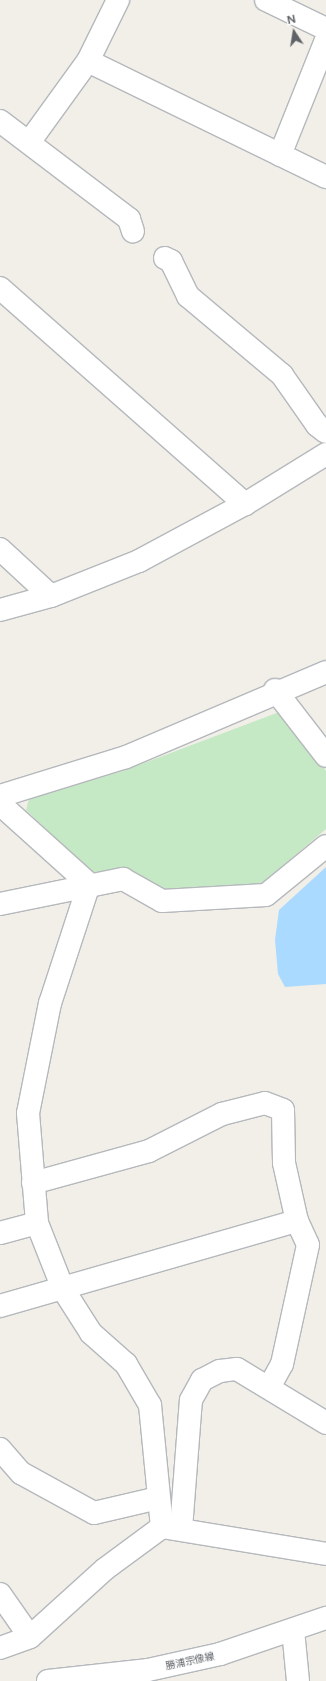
<!DOCTYPE html>
<meta charset="utf-8">
<style>
body{margin:0}
#map{position:relative;width:326px;height:1681px;overflow:hidden;background:#f1efe8;font-family:Figtree,"Noto Sans JP",sans-serif}
div>[style]{position:absolute}
.green>*{inset:0;background:#c5e8c5}
.water>*{inset:0;background:#aadaff}
.roads{filter:drop-shadow(1px 0 #b5b8bc) drop-shadow(-1px 0 #b5b8bc) drop-shadow(0 1px #b5b8bc) drop-shadow(0 -1px #b5b8bc)}
.street>*{height:22px;margin:-11px;padding:0 11px;transform-origin:11px;border-radius:11px;background:#fff}
.secondary>*{height:22px;margin:-11px;padding:0 11px;transform-origin:11px;border-radius:11px;background:#fff}
span{translate:-50% -50%;white-space:nowrap;text-align:center;line-height:1.15;-webkit-text-stroke:3px #fff;paint-order:stroke}
.street-label{font-size:10px;color:#5f6368}
.north{position:absolute;left:274px;top:12px;width:40px;height:40px;-webkit-text-stroke:3px #fff;paint-order:stroke;rotate:348deg;font-size:11px;font-weight:700;line-height:16px;text-align:center;color:#5f6368}
.north::after{content:'';display:block;margin:auto;width:14px;height:18px;background:#5f6368;clip-path:polygon(50% 0,100% 100%,50% 72%,0 100%)}
</style>
<div id="map">
<div class="green">
<i style="clip-path:polygon(282px 711px,326px 771px,326px 829px,261px 884px,165px 891px,102px 875px,89px 870px,26px 810px,29px 799px,123px 771px)"></i>
</div>
<div class="water">
<i style="clip-path:polygon(326px 867px,326px 984px,285px 987px,278px 974px,275px 940px,279px 910px)"></i>
</div>
<div class="roads">
<div class="street">
<i style="left:266px;top:0;width:67px;rotate:25.8deg"></i>
<i style="left:88px;top:61px;width:265px;rotate:26deg"></i>
<i style="left:0;top:121px;width:162px;rotate:37.2deg"></i>
<i style="left:129px;top:219px;width:13px;rotate:72deg"></i>
<i style="left:30px;top:141px;width:99px;rotate:-54.1deg"></i>
<i style="left:88px;top:61px;width:68px;rotate:-63.8deg"></i>
<i style="left:280px;top:155px;width:124px;rotate:-68.2deg"></i>
<i style="left:165px;top:258px;width:7px;rotate:27deg"></i>
<i style="left:171px;top:261px;width:39px;rotate:64deg"></i>
<i style="left:188px;top:296px;width:123px;rotate:40deg"></i>
<i style="left:282px;top:375px;width:61px;rotate:55deg"></i>
<i style="left:317px;top:425px;width:11px;rotate:38deg"></i>
<i style="left:0;top:288px;width:327px;rotate:41.4deg"></i>
<i style="left:0;top:549px;width:69px;rotate:42.7deg"></i>
<i style="left:275px;top:690px;width:83px;rotate:52.3deg"></i>
<i style="left:0;top:796px;width:132px;rotate:-17.2deg"></i>
<i style="left:126px;top:757px;width:217px;rotate:-23deg"></i>
<i style="left:0;top:804px;width:120px;rotate:42deg"></i>
<i style="left:89px;top:884px;width:125px;rotate:108.1deg"></i>
<i style="left:50px;top:1003px;width:112px;rotate:101.3deg"></i>
<i style="left:28px;top:1113px;width:110px;rotate:85.3deg"></i>
<i style="left:37px;top:1223px;width:71px;rotate:68.5deg"></i>
<i style="left:63px;top:1289px;width:52px;rotate:57.5deg"></i>
<i style="left:91px;top:1333px;width:47px;rotate:41.5deg"></i>
<i style="left:126px;top:1364px;width:48px;rotate:59.7deg"></i>
<i style="left:150px;top:1405px;width:123px;rotate:84.4deg"></i>
<i style="left:0;top:904px;width:126px;rotate:-11.5deg"></i>
<i style="left:123px;top:879px;width:45px;rotate:29.4deg"></i>
<i style="left:162px;top:901px;width:104px;rotate:-3.3deg"></i>
<i style="left:266px;top:895px;width:77px;rotate:-39.2deg"></i>
<i style="left:33px;top:1183px;width:120px;rotate:-15.4deg"></i>
<i style="left:149px;top:1151px;width:82px;rotate:-26.9deg"></i>
<i style="left:222px;top:1114px;width:44px;rotate:-14.3deg"></i>
<i style="left:265px;top:1103px;width:19px;rotate:21deg"></i>
<i style="left:283px;top:1110px;width:53px;rotate:88.9deg"></i>
<i style="left:284px;top:1163px;width:59px;rotate:77.4deg"></i>
<i style="left:297px;top:1221px;width:26px;rotate:65deg"></i>
<i style="left:308px;top:1245px;width:122px;rotate:102.3deg"></i>
<i style="left:282px;top:1364px;width:25px;rotate:119deg"></i>
<i style="left:0;top:1233px;width:38px;rotate:-15deg"></i>
<i style="left:0;top:1306px;width:309px;rotate:-16deg"></i>
<i style="left:0;top:1449px;width:32px;rotate:49deg"></i>
<i style="left:21px;top:1473px;width:83px;rotate:28.7deg"></i>
<i style="left:94px;top:1513px;width:66px;rotate:-13.2deg"></i>
<i style="left:181px;top:1529px;width:129px;rotate:-85.6deg"></i>
<i style="left:191px;top:1400px;width:23px;rotate:-61deg"></i>
<i style="left:202px;top:1380px;width:20px;rotate:-27deg"></i>
<i style="left:220px;top:1371px;width:17px;rotate:-7deg"></i>
<i style="left:237px;top:1369px;width:104px;rotate:31.2deg"></i>
<i style="left:0;top:1594px;width:52px;rotate:55.1deg"></i>
<i style="left:30px;top:1637px;width:101px;rotate:-42.2deg"></i>
<i style="left:105px;top:1569px;width:71px;rotate:-36.4deg"></i>
<i style="left:162px;top:1527px;width:166px;rotate:9.3deg"></i>
<i style="left:293px;top:1630px;width:51px;rotate:84.4deg"></i>
<i style="left:0;top:1648px;width:32px;rotate:-20deg"></i>
</div>
<div class="secondary">
<i style="left:0;top:610px;width:53px;rotate:-15.4deg"></i>
<i style="left:51px;top:596px;width:95px;rotate:-21.7deg"></i>
<i style="left:139px;top:561px;width:120px;rotate:-28.3deg"></i>
<i style="left:245px;top:504px;width:95px;rotate:-31.7deg"></i>
<i style="left:48px;top:1681px;width:101px;rotate:-6.3deg"></i>
<i style="left:148px;top:1670px;width:74px;rotate:-12.5deg"></i>
<i style="left:220px;top:1654px;width:112px;rotate:-18.8deg"></i>
</div>
</div>
<div class="street-label">
<span style="left:190px;top:1661px;rotate:-12deg">勝浦宗像線</span>
</div>
<div class="north">N</div>
</div>
